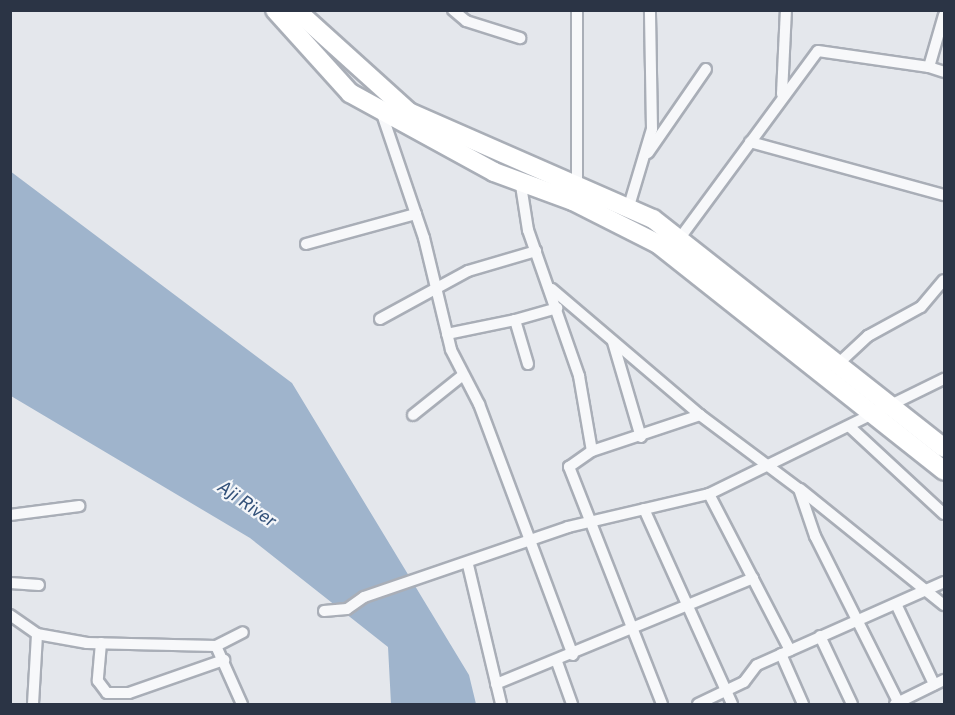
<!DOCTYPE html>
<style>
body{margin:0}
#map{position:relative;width:955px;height:715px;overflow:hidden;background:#e4e7ec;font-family:"Public Sans",sans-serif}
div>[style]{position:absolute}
.water>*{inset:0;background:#9fb4cc}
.roads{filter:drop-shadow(2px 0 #a9aeb7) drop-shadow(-2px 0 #a9aeb7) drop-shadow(0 2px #a9aeb7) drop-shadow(0 -2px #a9aeb7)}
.street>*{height:10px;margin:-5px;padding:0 5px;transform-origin:5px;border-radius:5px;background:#f7f8fa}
.primary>*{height:18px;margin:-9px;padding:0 9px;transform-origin:9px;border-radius:9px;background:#fff}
span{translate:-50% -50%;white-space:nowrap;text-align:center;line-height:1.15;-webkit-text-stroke:4.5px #f4f6f9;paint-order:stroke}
.water-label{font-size:18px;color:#34527a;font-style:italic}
.frame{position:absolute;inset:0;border:12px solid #2b3445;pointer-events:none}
</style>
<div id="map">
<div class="water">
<i style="clip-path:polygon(10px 171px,292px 383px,469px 675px,476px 704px,391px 704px,388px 647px,250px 538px,11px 396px)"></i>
</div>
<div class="roads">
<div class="street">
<i style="left:453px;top:10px;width:17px;rotate:40deg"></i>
<i style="left:466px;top:21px;width:57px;rotate:17.5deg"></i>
<i style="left:929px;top:67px;width:16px;rotate:18deg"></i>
<i style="left:782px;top:94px;width:84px;rotate:-87.3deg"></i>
<i style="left:381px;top:111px;width:134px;rotate:71.3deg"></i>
<i style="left:424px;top:238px;width:115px;rotate:76.4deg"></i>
<i style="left:451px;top:350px;width:61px;rotate:62.6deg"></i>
<i style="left:479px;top:404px;width:268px;rotate:69.5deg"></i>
<i style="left:750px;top:142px;width:201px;rotate:15.3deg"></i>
<i style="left:648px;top:153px;width:102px;rotate:-55.4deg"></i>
<i style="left:520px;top:179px;width:52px;rotate:81.1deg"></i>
<i style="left:528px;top:230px;width:155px;rotate:70.7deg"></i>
<i style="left:579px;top:376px;width:76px;rotate:80.2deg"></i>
<i style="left:577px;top:181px;width:171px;rotate:-90deg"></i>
<i style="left:629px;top:206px;width:80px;rotate:-73.4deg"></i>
<i style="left:652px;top:129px;width:119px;rotate:-91deg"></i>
<i style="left:677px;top:242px;width:237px;rotate:-53.6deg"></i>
<i style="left:818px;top:51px;width:112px;rotate:8.2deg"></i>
<i style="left:929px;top:67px;width:54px;rotate:-73.9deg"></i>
<i style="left:306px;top:244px;width:114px;rotate:-15.3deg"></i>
<i style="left:552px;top:289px;width:194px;rotate:40.4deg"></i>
<i style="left:380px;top:319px;width:100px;rotate:-28.6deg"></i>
<i style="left:468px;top:271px;width:71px;rotate:-16.4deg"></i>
<i style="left:447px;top:334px;width:69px;rotate:-11.6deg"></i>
<i style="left:613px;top:342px;width:99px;rotate:73.6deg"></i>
<i style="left:839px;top:363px;width:40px;rotate:-43deg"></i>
<i style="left:868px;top:336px;width:60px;rotate:-28.7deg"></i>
<i style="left:921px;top:307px;width:35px;rotate:-50deg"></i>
<i style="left:528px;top:364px;width:46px;rotate:-106.5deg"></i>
<i style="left:515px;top:320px;width:44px;rotate:-15.9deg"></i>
<i style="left:413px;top:415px;width:64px;rotate:-38.7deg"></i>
<i style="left:850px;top:427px;width:128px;rotate:42.8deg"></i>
<i style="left:800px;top:489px;width:185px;rotate:38.9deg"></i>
<i style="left:709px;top:494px;width:176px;rotate:62.6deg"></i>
<i style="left:644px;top:509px;width:214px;rotate:65.7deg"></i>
<i style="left:10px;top:515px;width:70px;rotate:-7.4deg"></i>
<i style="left:468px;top:565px;width:143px;rotate:76.6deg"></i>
<i style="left:10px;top:583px;width:29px;rotate:4deg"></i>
<i style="left:896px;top:604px;width:89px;rotate:64.6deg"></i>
<i style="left:324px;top:611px;width:23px;rotate:-5deg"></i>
<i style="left:347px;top:609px;width:21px;rotate:-35deg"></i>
<i style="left:364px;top:597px;width:216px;rotate:-18.9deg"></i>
<i style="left:568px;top:527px;width:145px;rotate:-13.2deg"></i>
<i style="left:709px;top:494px;width:262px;rotate:-26.1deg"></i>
<i style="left:10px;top:615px;width:33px;rotate:35deg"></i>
<i style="left:37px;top:634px;width:51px;rotate:10.2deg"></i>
<i style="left:87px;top:643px;width:129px;rotate:1.3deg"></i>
<i style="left:216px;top:646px;width:30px;rotate:-27deg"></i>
<i style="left:820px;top:636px;width:75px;rotate:64.8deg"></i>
<i style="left:101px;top:643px;width:38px;rotate:95deg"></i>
<i style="left:98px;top:681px;width:15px;rotate:53deg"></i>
<i style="left:107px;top:693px;width:22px"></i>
<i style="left:129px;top:693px;width:101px;rotate:-19.2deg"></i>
<i style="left:216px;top:646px;width:64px;rotate:65.9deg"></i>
<i style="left:781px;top:654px;width:55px;rotate:66.3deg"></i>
<i style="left:557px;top:662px;width:45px;rotate:70.3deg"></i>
<i style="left:496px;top:684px;width:278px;rotate:-22.4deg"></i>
<i style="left:33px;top:704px;width:70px;rotate:-86.7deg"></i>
<i style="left:662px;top:704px;width:255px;rotate:-111.4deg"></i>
<i style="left:569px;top:467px;width:28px;rotate:-35deg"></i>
<i style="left:592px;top:451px;width:114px;rotate:-18.4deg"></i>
<i style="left:700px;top:415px;width:124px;rotate:36.8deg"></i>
<i style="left:799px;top:489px;width:50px;rotate:71.2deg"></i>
<i style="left:815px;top:536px;width:188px;rotate:63.4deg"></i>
<i style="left:698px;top:704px;width:51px;rotate:-25.6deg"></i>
<i style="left:744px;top:682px;width:21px;rotate:-53deg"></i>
<i style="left:757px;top:665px;width:205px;rotate:-23.9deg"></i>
<i style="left:895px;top:704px;width:55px;rotate:-26.1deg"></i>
</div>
<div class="primary">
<i style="left:275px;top:10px;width:112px;rotate:47.9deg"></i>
<i style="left:350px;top:93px;width:164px;rotate:28.7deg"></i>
<i style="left:494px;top:172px;width:84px;rotate:20.2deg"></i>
<i style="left:573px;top:201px;width:95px;rotate:26.8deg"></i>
<i style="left:658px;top:244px;width:365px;rotate:38.4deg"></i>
<i style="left:296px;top:10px;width:152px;rotate:42.1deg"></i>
<i style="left:409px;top:112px;width:266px;rotate:23.7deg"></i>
<i style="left:653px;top:219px;width:370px;rotate:38.2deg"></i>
</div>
</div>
<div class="water-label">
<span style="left:247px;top:504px;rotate:35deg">Aji River</span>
</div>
<div class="frame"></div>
</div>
